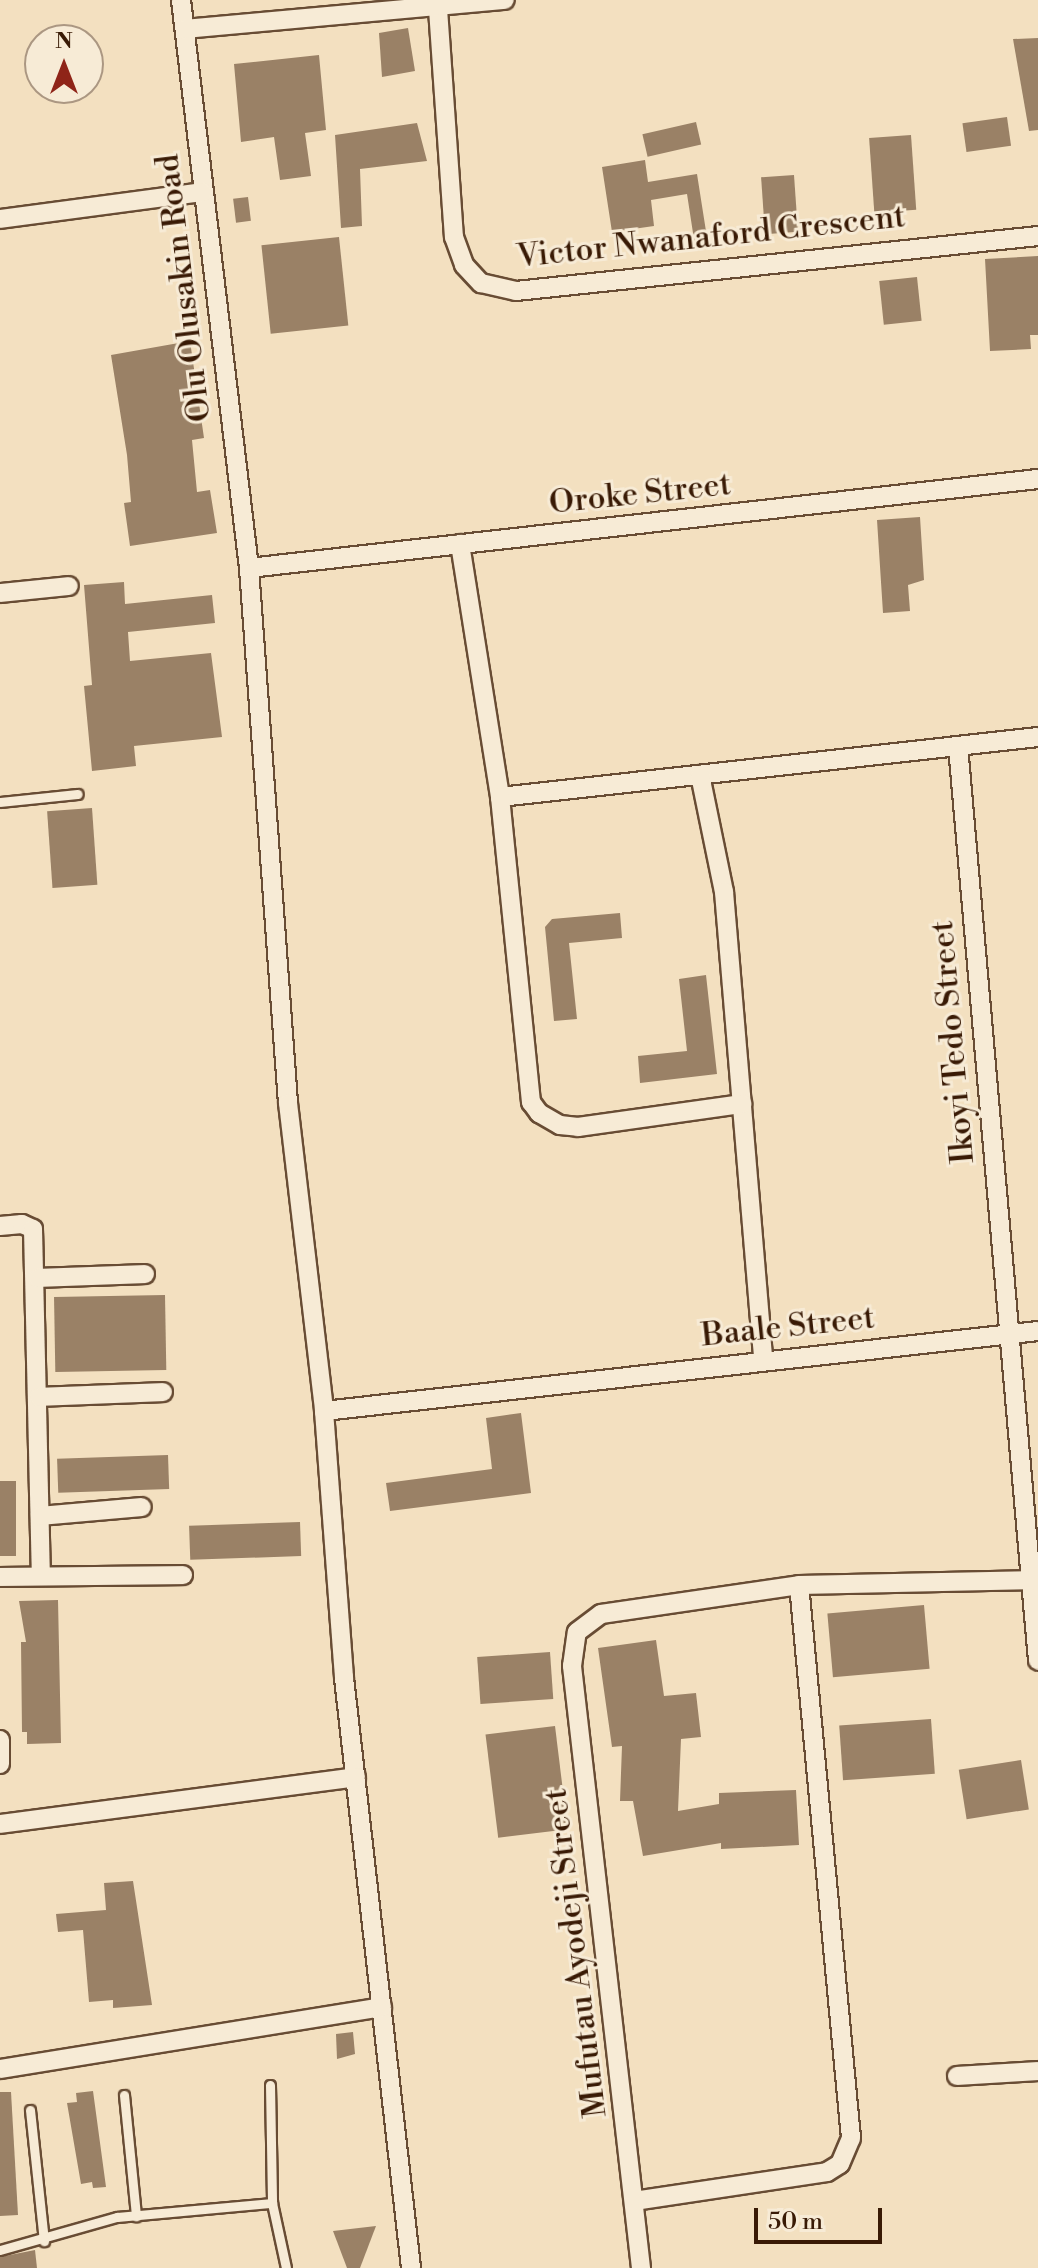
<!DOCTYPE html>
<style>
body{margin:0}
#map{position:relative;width:1038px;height:2268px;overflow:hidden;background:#f3e0c0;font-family:"Libre Bodoni",serif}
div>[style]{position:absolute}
.building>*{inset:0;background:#9a8166;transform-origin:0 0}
.roads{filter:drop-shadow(2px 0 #684c34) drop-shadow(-2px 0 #684c34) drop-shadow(0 2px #684c34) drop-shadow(0 -2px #684c34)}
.lane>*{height:9px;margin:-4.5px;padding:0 4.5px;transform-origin:4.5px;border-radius:4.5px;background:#f7ebd6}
.street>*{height:18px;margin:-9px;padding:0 9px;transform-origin:9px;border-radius:9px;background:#f7ebd6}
span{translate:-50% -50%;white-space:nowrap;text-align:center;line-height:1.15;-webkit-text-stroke:6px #f7ebd6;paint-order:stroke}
.street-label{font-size:32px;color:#391a05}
.north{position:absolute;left:24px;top:24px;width:80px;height:80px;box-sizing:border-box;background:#f7ebd6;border:2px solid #ab9782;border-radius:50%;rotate:0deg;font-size:22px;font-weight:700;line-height:32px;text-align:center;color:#391a05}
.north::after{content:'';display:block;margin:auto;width:28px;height:36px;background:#8f2418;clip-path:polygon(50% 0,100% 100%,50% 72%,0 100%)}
.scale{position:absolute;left:754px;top:2208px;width:128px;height:36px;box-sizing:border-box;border:4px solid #391a05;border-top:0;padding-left:10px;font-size:24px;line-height:28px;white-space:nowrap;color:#391a05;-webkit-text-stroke:6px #f7ebd6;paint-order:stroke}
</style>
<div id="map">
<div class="building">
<i style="clip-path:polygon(408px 28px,415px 71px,382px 77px,379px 33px)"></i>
<i style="clip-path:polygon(1038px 38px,1038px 130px,1029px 131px,1013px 39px)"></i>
<i style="clip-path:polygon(319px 55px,326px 130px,305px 133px,311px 176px,280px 180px,274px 137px,241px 142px,234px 64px)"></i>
<i style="left:1007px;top:117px;width:29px;height:45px;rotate:82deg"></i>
<i style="left:696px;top:122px;width:23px;height:55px;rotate:77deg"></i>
<i style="clip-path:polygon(417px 123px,427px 161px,360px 169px,362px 226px,341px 228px,335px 135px)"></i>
<i style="left:911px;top:135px;width:75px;height:42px;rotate:86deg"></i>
<i style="clip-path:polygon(645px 160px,648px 182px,697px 174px,708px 244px,695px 246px,687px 194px,651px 200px,654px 226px,612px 232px,602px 167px)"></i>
<i style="left:794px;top:175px;width:57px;height:33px;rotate:86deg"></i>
<i style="left:248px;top:197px;width:24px;height:15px;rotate:83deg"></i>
<i style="left:339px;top:237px;width:89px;height:78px;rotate:84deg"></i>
<i style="clip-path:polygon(1038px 256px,1038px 335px,1030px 335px,1031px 349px,990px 351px,985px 259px)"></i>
<i style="left:917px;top:277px;width:44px;height:38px;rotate:84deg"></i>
<i style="clip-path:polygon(190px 341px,204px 438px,192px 440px,197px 492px,210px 490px,217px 533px,130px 546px,124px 503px,131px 502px,127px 455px,111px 355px)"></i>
<i style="clip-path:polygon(920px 517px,924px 580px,908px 585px,910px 611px,883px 613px,877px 520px)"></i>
<i style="clip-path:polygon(124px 582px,125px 604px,212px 595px,215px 623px,128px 632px,130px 661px,211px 653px,222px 737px,134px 746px,136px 766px,92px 771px,84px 686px,92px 685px,84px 585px)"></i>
<i style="left:92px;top:808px;width:77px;height:45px;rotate:86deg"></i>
<i style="clip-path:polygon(620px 913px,622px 938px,569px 943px,577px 1019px,554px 1021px,545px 927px,552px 919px)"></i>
<i style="clip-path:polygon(706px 975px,717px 1074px,640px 1083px,638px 1056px,687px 1051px,679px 979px)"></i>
<i style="left:165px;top:1295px;width:75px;height:111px;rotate:89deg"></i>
<i style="clip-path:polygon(521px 1413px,531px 1493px,390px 1511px,386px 1483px,492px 1469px,486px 1418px)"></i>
<i style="left:168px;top:1455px;width:34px;height:111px;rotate:88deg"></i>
<i style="left:0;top:1481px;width:16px;height:75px"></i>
<i style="left:300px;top:1522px;width:34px;height:111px;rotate:88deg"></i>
<i style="clip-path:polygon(58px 1600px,61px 1743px,27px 1744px,27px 1732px,22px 1732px,21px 1642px,26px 1642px,19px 1601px)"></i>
<i style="left:924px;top:1605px;width:64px;height:97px;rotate:85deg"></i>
<i style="clip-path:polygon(656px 1640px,664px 1696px,696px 1693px,701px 1737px,681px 1739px,678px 1811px,719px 1804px,719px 1793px,796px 1790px,799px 1845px,721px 1849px,721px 1843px,643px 1856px,633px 1801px,620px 1801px,622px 1746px,612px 1747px,598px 1648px)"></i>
<i style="left:550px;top:1652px;width:47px;height:73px;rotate:86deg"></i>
<i style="left:931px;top:1719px;width:55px;height:92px;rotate:86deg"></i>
<i style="left:555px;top:1726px;width:104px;height:70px;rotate:83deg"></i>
<i style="left:1021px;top:1760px;width:50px;height:63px;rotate:81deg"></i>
<i style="clip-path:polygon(133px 1881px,152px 2005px,113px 2008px,113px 2000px,89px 2002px,83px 1930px,58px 1932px,56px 1914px,106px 1910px,104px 1883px)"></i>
<i style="clip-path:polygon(353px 2032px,355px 2054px,337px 2059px,336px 2034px)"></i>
<i style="clip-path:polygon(93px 2091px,106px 2187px,93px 2188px,92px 2182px,81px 2184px,67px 2103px,77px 2102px,76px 2093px)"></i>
<i style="clip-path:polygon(0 2092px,11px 2092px,18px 2215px,0 2216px)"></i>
<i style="clip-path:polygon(376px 2226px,360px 2268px,347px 2268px,333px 2231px)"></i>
<i style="clip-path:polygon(35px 2250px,37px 2268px,0 2268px,0 2257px)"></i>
</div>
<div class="roads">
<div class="lane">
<i style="left:0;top:802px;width:78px;rotate:-5.9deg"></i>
<i style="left:270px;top:2085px;width:118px;rotate:89deg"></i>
<i style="left:272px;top:2203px;width:66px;rotate:77.8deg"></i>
<i style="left:124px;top:2095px;width:122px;rotate:84.3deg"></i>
<i style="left:30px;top:2110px;width:132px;rotate:83.9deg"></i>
<i style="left:0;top:2250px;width:122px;rotate:-15.8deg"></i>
<i style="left:117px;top:2217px;width:156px;rotate:-5.2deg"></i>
</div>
<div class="street">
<i style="left:181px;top:0;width:572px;rotate:83.17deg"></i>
<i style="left:249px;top:568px;width:536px;rotate:85.83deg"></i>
<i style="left:288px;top:1103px;width:310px;rotate:83.3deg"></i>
<i style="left:324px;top:1411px;width:268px;rotate:85.7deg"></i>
<i style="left:344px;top:1678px;width:594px;rotate:83.52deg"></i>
<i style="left:438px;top:9px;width:229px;rotate:86deg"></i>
<i style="left:454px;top:237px;width:30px;rotate:70deg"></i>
<i style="left:464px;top:265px;width:25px;rotate:47deg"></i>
<i style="left:481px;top:283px;width:36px;rotate:13deg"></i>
<i style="left:516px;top:291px;width:525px;rotate:-6.01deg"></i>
<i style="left:185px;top:29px;width:321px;rotate:-5.2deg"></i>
<i style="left:0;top:219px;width:204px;rotate:-7.6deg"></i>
<i style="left:460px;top:544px;width:256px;rotate:81deg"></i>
<i style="left:500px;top:797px;width:541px;rotate:-6.36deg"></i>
<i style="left:249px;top:568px;width:794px;rotate:-6.44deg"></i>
<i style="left:0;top:593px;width:69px;rotate:-5.8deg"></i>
<i style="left:958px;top:746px;width:918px;rotate:85deg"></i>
<i style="left:700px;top:775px;width:119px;rotate:78.4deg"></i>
<i style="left:724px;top:892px;width:469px;rotate:85.2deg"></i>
<i style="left:500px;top:797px;width:307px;rotate:84.2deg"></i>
<i style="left:531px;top:1102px;width:14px;rotate:54deg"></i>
<i style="left:539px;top:1113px;width:24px;rotate:30deg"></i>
<i style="left:560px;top:1125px;width:18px;rotate:6deg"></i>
<i style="left:578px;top:1127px;width:166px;rotate:-8deg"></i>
<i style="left:0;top:1226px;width:22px;rotate:-5deg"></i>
<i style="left:22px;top:1224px;width:12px;rotate:24deg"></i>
<i style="left:33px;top:1229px;width:347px;rotate:88.7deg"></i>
<i style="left:38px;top:1278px;width:107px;rotate:-2.1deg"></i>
<i style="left:39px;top:1397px;width:124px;rotate:-2.3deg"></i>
<i style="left:324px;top:1411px;width:718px;rotate:-6.39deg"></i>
<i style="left:40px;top:1516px;width:102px;rotate:-5deg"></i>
<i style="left:0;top:1577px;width:183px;rotate:-0.6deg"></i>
<i style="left:0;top:1740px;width:24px;rotate:90deg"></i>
<i style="left:0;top:1824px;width:359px;rotate:-7.5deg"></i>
<i style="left:0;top:2069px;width:387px;rotate:-9.2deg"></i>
<i style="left:957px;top:2076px;width:81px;rotate:-3.5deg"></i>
<i style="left:634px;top:2201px;width:195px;rotate:-8.5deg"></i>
<i style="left:827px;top:2172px;width:15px;rotate:-32deg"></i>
<i style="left:840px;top:2164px;width:28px;rotate:-67deg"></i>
<i style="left:851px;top:2138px;width:555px;rotate:-95.37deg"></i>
<i style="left:641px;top:2268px;width:606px;rotate:-96.54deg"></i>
<i style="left:572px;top:1666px;width:34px;rotate:-82deg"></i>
<i style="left:577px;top:1632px;width:30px;rotate:-37deg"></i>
<i style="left:601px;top:1614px;width:200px;rotate:-8.3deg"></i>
<i style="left:799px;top:1585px;width:239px;rotate:-1.2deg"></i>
</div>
</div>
<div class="street-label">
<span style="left:711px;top:237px;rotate:-6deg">Victor Nwanaford Crescent</span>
<span style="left:184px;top:288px;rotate:-97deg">Olu Olusakin Road</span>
<span style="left:640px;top:494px;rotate:-6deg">Oroke Street</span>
<span style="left:953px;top:1042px;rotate:-95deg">Ikoyi Tedo Street</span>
<span style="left:788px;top:1327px;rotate:-6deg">Baale Street</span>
<span style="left:576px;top:1953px;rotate:-97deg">Mufutau Ayodeji Street</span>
</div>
<div class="north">N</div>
<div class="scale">50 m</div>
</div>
